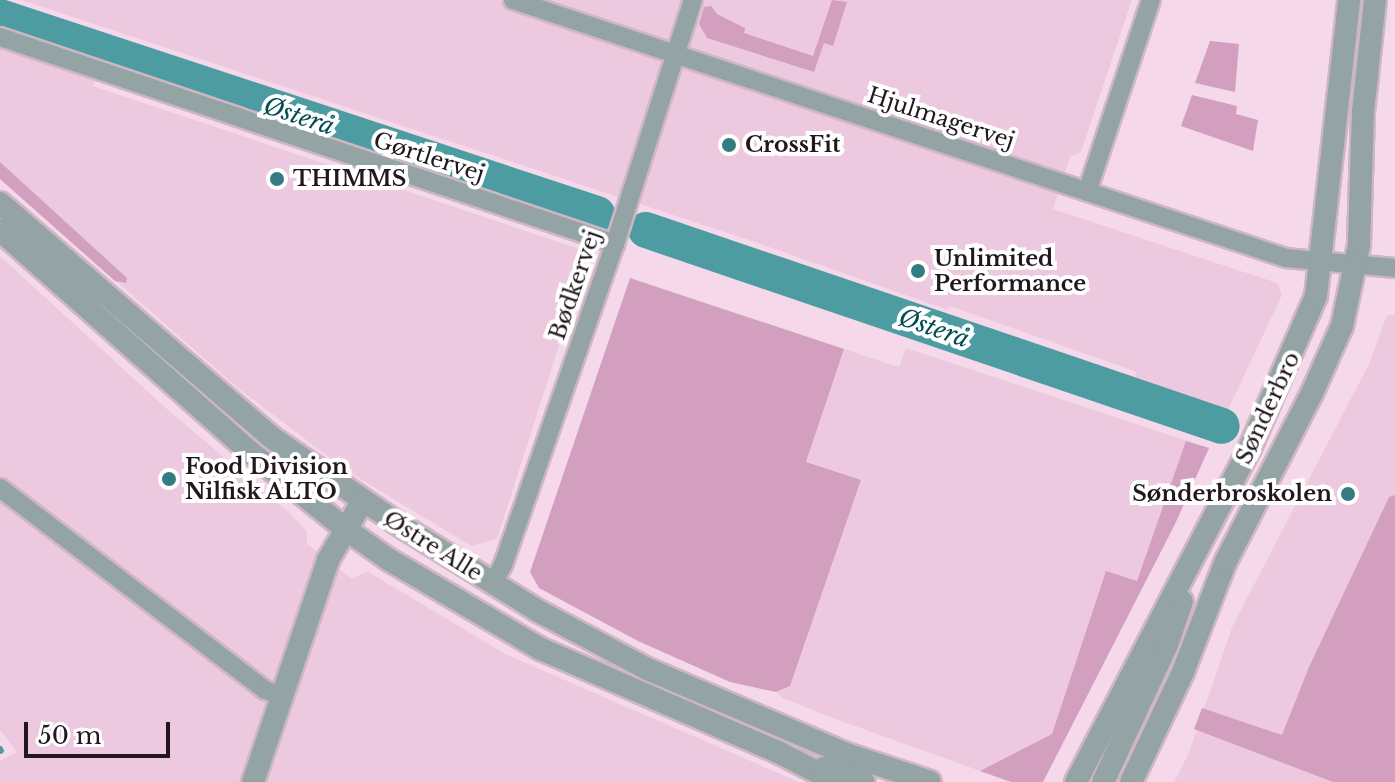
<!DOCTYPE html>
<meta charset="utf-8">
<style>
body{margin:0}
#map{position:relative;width:1395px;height:782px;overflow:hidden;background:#f5d9ea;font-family:"Libre Baskerville",serif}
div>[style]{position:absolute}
.built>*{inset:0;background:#edc9df}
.green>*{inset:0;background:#d39fbf}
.stream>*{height:6px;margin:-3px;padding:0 3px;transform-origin:3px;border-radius:3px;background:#4d9ca2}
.river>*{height:36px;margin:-18px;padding:0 18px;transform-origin:18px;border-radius:18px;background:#4d9ca2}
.roads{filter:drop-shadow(2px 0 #cfb6c5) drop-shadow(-2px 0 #cfb6c5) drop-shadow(0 2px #cfb6c5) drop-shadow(0 -2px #cfb6c5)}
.minor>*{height:18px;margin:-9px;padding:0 9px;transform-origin:9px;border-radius:9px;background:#94a3a4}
.tertiary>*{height:22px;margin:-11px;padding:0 11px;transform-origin:11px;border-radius:11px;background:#94a3a4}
.dots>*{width:22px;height:22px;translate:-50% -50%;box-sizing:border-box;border:4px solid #fff;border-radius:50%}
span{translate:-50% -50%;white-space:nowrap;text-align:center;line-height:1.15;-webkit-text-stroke:8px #fff;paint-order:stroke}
.street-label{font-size:22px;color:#21171d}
.poi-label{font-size:22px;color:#21171d;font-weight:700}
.left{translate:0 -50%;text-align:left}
.right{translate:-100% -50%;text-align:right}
.water-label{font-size:24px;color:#024d52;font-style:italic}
.scale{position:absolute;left:24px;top:722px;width:146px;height:36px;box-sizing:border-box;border:4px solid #21171d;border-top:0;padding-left:10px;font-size:24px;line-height:28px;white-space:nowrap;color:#21171d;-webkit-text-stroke:6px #fff;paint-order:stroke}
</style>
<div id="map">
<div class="built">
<i style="clip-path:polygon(21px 0,1132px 0,1081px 152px,1070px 157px,1053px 209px,1277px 283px,1282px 295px,1226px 414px,1134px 383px,1137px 372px,1001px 324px,949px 306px,948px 310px,749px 240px)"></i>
<i style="clip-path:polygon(0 45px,96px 78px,93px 86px,589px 252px,497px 539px,471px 546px,346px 470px,239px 389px,0 179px)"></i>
<i style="clip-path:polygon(0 256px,168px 410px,286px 510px,307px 531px,307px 544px,352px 579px,367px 571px,505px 654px,799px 782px,0 782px,0 761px,17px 752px,0 730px)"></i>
<i style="clip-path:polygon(1387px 315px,1395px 315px,1395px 782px,1174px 782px,1188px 755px,1233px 625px,1369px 364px)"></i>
<i style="clip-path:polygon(906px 348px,1209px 448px,1175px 524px,1043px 782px,1011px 782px,827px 716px,783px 698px,776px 692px,790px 686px,861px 481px,806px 462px,844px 349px,899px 367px)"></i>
</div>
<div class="green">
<i style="clip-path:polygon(832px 0,847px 2px,833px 46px,824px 43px,814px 72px,707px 38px,699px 24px,704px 7px,711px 6px,717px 14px,745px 28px,744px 33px,813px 56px)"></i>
<i style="clip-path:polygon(1210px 41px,1239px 44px,1235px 92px,1195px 83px)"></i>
<i style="clip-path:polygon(1192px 95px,1237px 106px,1236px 114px,1258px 120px,1253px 151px,1181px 126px)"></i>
<i style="clip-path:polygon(0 162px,127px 278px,126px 283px,115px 281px,0 179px)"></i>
<i style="clip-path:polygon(630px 278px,844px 349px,806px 462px,861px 480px,790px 686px,776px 692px,730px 682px,638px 641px,539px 588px,530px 572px)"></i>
<i style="clip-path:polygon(1186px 441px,1209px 448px,1175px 524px,1043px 782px,1011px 782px,980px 771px,1052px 734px,1106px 571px,1137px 581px)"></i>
<i style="clip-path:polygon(1395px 495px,1395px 782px,1333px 782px,1194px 729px,1202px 708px,1282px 735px,1309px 667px,1389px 497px)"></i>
</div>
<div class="stream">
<i style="left:0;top:749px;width:2px;rotate:63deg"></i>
</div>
<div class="river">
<i style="left:0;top:17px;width:629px;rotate:18.26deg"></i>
<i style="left:646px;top:230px;width:608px;rotate:18.79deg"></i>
</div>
<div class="roads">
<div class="minor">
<i style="left:513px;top:0;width:815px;rotate:18.46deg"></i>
<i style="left:1286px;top:258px;width:109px;rotate:5.2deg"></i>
<i style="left:0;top:37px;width:649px;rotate:18.6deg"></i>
<i style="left:1087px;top:192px;width:202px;rotate:-71.6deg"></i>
<i style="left:0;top:488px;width:333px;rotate:37.3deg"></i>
<i style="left:265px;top:690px;width:18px;rotate:19deg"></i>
<i style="left:493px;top:583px;width:21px;rotate:-61deg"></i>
<i style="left:503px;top:565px;width:340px;rotate:-70.8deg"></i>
<i style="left:615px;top:244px;width:256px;rotate:-72.3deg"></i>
</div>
<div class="tertiary">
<i style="left:0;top:203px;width:358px;rotate:40.8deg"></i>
<i style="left:271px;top:437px;width:163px;rotate:34.3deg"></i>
<i style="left:406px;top:529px;width:155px;rotate:31.8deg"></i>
<i style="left:538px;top:611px;width:123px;rotate:28deg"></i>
<i style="left:647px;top:669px;width:220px;rotate:23.1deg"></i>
<i style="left:849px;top:755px;width:85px;rotate:18.4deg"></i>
<i style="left:0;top:230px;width:333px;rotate:41.6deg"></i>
<i style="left:249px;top:451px;width:122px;rotate:39deg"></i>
<i style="left:344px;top:528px;width:54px;rotate:35.2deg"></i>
<i style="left:388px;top:559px;width:178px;rotate:30.5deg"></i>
<i style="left:541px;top:649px;width:258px;rotate:23.5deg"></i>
<i style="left:778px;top:752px;width:65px;rotate:27.3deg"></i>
<i style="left:824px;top:768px;width:42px;rotate:19.3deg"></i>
<i style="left:253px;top:782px;width:234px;rotate:-71.3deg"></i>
<i style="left:328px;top:560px;width:67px;rotate:-59.6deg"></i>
<i style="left:1076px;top:782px;width:374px;rotate:-62.5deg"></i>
<i style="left:1249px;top:450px;width:168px;rotate:-66.5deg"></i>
<i style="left:1316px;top:296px;width:298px;rotate:-83.6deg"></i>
<i style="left:1103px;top:782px;width:151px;rotate:-65deg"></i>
<i style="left:1167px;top:645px;width:46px;rotate:-71.2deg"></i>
<i style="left:1131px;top:782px;width:122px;rotate:-64.7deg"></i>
<i style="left:1183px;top:672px;width:117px;rotate:-68.9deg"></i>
<i style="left:1225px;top:563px;width:193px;rotate:-62.9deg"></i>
<i style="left:1313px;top:391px;width:71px;rotate:-66deg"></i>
<i style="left:1342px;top:326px;width:83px;rotate:-78.1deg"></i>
<i style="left:1359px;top:245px;width:133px;rotate:-88.3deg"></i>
<i style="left:1363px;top:112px;width:113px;rotate:-83.9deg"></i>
</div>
</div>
<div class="dots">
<i style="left:729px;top:145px;background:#347c82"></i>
<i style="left:277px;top:179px;background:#347c82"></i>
<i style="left:918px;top:271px;background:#347c82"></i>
<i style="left:169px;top:479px;background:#347c82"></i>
<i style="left:1348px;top:494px;background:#347c82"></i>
</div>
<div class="street-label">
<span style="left:941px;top:118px;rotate:18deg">Hjulmagervej</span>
<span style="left:429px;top:157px;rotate:18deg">Gørtlervej</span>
<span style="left:575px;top:285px;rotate:-71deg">Bødkervej</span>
<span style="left:1268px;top:408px;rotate:-65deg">Sønderbro</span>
<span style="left:433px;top:546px;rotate:32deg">Østre Alle</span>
</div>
<div class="poi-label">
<span class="left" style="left:745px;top:145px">CrossFit</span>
<span class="left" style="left:293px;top:179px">THIMMS</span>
<span class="left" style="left:934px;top:271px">Unlimited<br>Performance</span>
<span class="left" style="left:185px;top:479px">Food Division<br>Nilfisk ALTO</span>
<span class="right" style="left:1332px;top:494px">Sønderbroskolen</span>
</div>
<div class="water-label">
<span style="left:299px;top:116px;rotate:18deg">Østerå</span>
<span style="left:934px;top:328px;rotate:19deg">Østerå</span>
</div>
<div class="scale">50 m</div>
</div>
